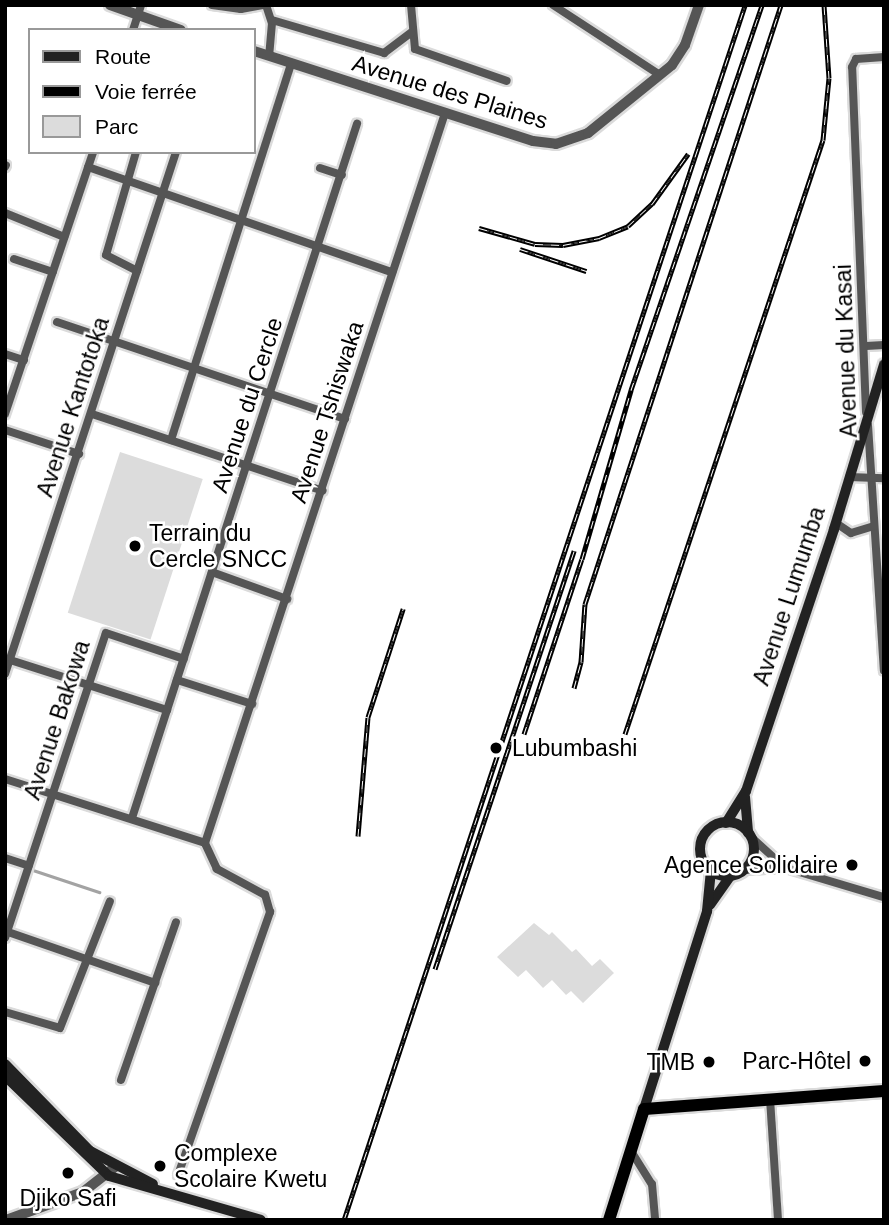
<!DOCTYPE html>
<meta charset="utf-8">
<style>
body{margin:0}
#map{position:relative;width:889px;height:1225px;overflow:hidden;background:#fff;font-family:Arial,sans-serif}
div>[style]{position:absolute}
.green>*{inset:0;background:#dcdcdc;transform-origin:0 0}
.stream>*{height:2.5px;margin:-1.25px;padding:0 1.25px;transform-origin:1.25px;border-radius:1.25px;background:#a3a3a3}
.roads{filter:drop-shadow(2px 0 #dbdbdb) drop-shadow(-2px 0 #dbdbdb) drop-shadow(0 2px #dbdbdb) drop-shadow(0 -2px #dbdbdb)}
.minor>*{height:8px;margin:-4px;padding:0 4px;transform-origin:4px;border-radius:4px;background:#555}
.tertiary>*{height:10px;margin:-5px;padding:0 5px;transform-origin:5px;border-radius:5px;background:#555}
.secondary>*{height:10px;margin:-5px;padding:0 5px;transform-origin:5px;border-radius:5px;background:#222}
.secondary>.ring{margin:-5px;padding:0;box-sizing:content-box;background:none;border:10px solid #222;border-radius:50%}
.trunk>*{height:12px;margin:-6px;padding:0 6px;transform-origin:6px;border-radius:6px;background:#000}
.rail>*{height:5px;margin-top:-2.5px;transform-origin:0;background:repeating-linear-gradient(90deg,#fff 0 8px,#000 0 16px);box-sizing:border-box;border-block:2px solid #000}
.dots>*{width:19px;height:19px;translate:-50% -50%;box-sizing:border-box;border:4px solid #fff;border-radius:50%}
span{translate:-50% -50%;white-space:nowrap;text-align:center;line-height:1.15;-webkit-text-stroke:5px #fff;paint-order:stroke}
.street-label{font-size:23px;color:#000}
.poi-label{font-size:23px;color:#000}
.left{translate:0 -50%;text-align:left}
.right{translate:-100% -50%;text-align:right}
.frame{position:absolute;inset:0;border:7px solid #000;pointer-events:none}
.legend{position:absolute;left:28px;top:28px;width:228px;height:126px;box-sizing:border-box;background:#fff;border:2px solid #999;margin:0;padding:9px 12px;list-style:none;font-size:21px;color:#000}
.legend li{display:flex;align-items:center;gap:14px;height:35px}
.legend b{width:35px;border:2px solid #999}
</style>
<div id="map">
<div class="green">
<i style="left:120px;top:452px;width:87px;height:169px;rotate:18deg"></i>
<i style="clip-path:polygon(534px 923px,549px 935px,552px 932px,572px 952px,576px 949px,592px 966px,600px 959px,614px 973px,583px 1003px,571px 991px,566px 995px,552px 980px,543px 988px,526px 970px,518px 977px,497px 957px)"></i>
</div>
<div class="stream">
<i style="left:33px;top:870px;width:70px;rotate:18.4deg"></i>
</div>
<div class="roads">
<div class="minor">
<i style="left:212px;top:5px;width:29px;rotate:8deg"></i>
<i style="left:241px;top:9px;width:22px;rotate:-10deg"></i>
<i style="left:266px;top:5px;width:19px;rotate:72deg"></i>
<i style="left:272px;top:23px;width:33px;rotate:95deg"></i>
<i style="left:411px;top:5px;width:44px;rotate:84.8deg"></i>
<i style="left:415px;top:49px;width:97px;rotate:19.2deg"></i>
<i style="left:553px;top:5px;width:128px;rotate:33.2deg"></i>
<i style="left:272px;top:20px;width:117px;rotate:16.4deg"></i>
<i style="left:384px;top:53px;width:34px;rotate:-37deg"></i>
<i style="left:133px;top:30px;width:26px;rotate:-72deg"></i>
<i style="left:136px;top:152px;width:107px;rotate:106.2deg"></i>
<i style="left:106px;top:255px;width:35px;rotate:27deg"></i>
<i style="left:5px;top:167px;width:2px;rotate:-63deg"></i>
<i style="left:88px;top:167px;width:322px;rotate:19.1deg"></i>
<i style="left:320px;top:168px;width:23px;rotate:18deg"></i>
<i style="left:5px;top:213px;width:64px;rotate:22.1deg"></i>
<i style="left:14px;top:259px;width:41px;rotate:18.4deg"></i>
<i style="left:57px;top:322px;width:304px;rotate:18.6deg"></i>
<i style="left:866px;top:346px;width:18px;rotate:-3deg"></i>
<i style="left:5px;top:354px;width:20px;rotate:18deg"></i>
<i style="left:866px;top:412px;width:345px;rotate:-92.3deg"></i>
<i style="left:852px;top:67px;width:9px;rotate:-63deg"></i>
<i style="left:856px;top:59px;width:28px;rotate:-4deg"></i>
<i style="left:5px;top:414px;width:276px;rotate:-71.4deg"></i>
<i style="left:92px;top:414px;width:243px;rotate:18.4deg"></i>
<i style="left:868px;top:425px;width:246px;rotate:86.3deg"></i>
<i style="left:5px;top:430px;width:78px;rotate:18deg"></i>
<i style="left:171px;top:440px;width:396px;rotate:-72.3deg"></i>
<i style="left:849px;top:477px;width:35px;rotate:2deg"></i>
<i style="left:836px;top:523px;width:18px;rotate:34deg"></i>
<i style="left:851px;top:533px;width:24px;rotate:-17deg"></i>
<i style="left:212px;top:572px;width:80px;rotate:19.8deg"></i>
<i style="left:10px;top:660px;width:165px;rotate:17.7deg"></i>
<i style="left:5px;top:674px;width:549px;rotate:-71.86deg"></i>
<i style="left:177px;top:680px;width:79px;rotate:17.7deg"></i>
<i style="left:5px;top:779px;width:210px;rotate:17.7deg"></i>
<i style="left:132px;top:818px;width:730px;rotate:-72.04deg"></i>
<i style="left:751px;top:837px;width:43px;rotate:42.2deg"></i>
<i style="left:205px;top:843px;width:768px;rotate:-71.8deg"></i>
<i style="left:5px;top:858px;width:25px;rotate:18deg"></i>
<i style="left:744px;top:870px;width:42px;rotate:-2.7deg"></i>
<i style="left:786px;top:868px;width:101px;rotate:16.6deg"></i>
<i style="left:8px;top:932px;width:156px;rotate:19.1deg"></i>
<i style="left:5px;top:938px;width:321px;rotate:-71.7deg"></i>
<i style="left:106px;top:633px;width:82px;rotate:18.4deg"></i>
<i style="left:5px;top:1012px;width:57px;rotate:16.2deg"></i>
<i style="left:60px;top:1028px;width:136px;rotate:-68.5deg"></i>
<i style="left:121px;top:1080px;width:167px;rotate:-70.8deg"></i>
<i style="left:770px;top:1099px;width:121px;rotate:86.2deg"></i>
<i style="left:631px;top:1151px;width:39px;rotate:58deg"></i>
<i style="left:652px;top:1184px;width:36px;rotate:85deg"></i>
<i style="left:178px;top:1175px;width:279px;rotate:-70.7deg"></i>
<i style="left:270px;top:912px;width:18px;rotate:-106deg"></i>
<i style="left:265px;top:895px;width:55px;rotate:-151.6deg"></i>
<i style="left:217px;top:869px;width:29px;rotate:-115deg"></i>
</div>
<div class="tertiary">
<i style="left:110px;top:5px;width:75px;rotate:19.4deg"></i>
<i style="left:254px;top:51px;width:293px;rotate:17.9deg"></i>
<i style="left:533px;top:141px;width:23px;rotate:7deg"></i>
<i style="left:556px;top:144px;width:34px;rotate:-19deg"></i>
<i style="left:588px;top:133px;width:108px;rotate:-39deg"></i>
<i style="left:672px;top:65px;width:24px;rotate:-57deg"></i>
<i style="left:685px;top:45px;width:42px;rotate:-70.7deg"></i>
<i style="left:6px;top:1220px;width:82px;rotate:-20deg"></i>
<i style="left:83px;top:1192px;width:41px;rotate:-38deg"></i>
</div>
<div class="secondary">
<i style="left:745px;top:797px;width:36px;rotate:85deg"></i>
<i class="ring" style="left:700px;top:822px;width:44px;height:44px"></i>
<i style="left:726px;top:823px;width:38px;rotate:-58deg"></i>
<i style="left:746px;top:791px;width:276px;rotate:-71.4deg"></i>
<i style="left:834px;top:529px;width:172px;rotate:-73.1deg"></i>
<i style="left:710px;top:905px;width:35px;rotate:-55deg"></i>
<i style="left:5px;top:1064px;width:122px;rotate:45.7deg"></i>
<i style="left:90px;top:1151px;width:71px;rotate:27.6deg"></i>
<i style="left:5px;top:1076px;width:144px;rotate:43.9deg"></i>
<i style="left:109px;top:1176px;width:158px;rotate:16.1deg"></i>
<i style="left:644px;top:1109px;width:208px;rotate:-72.3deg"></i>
<i style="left:707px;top:911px;width:41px;rotate:-84.4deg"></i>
</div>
<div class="trunk">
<i style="left:609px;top:1220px;width:116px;rotate:-72.5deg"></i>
<i style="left:644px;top:1109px;width:241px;rotate:-4.3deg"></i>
</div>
</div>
<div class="rail">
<i style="left:479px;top:228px;width:58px;rotate:15.9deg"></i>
<i style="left:535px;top:244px;width:28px;rotate:2deg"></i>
<i style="left:563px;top:245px;width:37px;rotate:-11deg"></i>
<i style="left:599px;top:238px;width:31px;rotate:-22deg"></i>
<i style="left:628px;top:226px;width:33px;rotate:-43deg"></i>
<i style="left:652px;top:204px;width:62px;rotate:-54.2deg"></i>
<i style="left:520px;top:249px;width:70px;rotate:18.4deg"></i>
<i style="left:574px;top:688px;width:27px;rotate:-75deg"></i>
<i style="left:581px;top:662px;width:58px;rotate:-86.1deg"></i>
<i style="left:585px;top:604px;width:630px;rotate:-71.88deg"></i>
<i style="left:524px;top:734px;width:184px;rotate:-71.7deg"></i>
<i style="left:582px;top:559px;width:176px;rotate:-73.8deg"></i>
<i style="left:631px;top:390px;width:407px;rotate:-71.2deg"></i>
<i style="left:625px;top:734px;width:626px;rotate:-71.57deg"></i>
<i style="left:823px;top:140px;width:62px;rotate:-84.5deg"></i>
<i style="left:829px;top:78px;width:73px;rotate:-93.9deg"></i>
<i style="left:358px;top:836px;width:119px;rotate:-85.2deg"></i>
<i style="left:368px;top:717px;width:114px;rotate:-72deg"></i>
<i style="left:435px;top:969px;width:441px;rotate:-71.6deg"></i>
<i style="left:344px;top:1220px;width:1279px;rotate:-71.73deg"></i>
</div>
<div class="dots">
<i style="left:135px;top:546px;background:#000"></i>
<i style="left:496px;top:748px;background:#000"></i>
<i style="left:852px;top:865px;background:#000"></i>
<i style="left:865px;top:1061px;background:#000"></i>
<i style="left:709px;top:1062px;background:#000"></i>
<i style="left:160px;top:1166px;background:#000"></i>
<i style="left:68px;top:1173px;background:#000"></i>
</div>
<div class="street-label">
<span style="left:450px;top:92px;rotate:17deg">Avenue des Plaines</span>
<span style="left:846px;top:351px;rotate:-92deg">Avenue du Kasai</span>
<span style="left:247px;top:405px;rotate:-72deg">Avenue du Cercle</span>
<span style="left:73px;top:407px;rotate:-72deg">Avenue Kantotoka</span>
<span style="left:327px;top:412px;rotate:-72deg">Avenue Tshiswaka</span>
<span style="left:789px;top:596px;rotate:-72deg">Avenue Lumumba</span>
<span style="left:57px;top:720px;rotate:-72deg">Avenue Bakowa</span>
</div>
<div class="poi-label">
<span class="left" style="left:149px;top:546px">Terrain du<br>Cercle SNCC</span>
<span class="left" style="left:512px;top:748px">Lubumbashi</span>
<span class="right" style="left:838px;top:865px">Agence Solidaire</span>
<span class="right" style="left:851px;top:1061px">Parc-Hôtel</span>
<span class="right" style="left:695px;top:1062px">TMB</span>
<span class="left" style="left:174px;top:1166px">Complexe<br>Scolaire Kwetu</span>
<span style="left:68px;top:1198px">Djiko Safi</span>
</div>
<div class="frame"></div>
<ul class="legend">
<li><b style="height:9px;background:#222"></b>Route</li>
<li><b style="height:9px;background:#000"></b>Voie ferrée</li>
<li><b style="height:19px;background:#dcdcdc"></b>Parc</li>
</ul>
</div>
